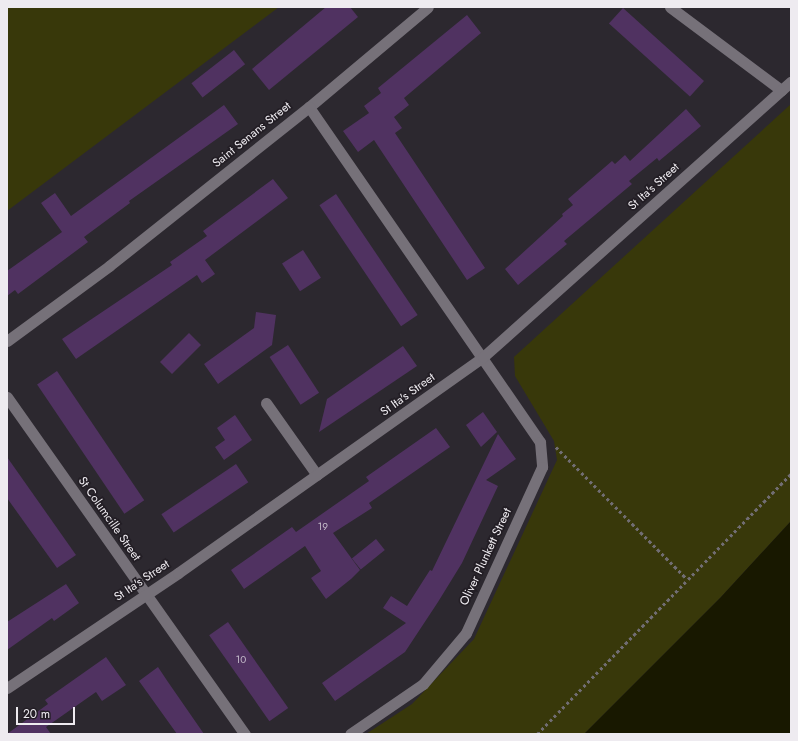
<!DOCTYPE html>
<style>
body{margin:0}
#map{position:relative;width:798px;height:741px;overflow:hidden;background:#2c282f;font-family:Jost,sans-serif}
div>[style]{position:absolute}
.green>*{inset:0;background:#38380a}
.water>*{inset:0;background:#181800}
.building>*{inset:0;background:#503261;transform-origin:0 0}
.path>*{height:2.5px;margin-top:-1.25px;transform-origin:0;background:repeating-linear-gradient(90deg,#716d73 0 3px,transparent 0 6px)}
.minor>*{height:11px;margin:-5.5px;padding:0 5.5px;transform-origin:5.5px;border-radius:5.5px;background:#767179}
span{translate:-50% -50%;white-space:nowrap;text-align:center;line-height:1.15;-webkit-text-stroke:3.5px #231e25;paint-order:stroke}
.number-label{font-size:10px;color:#c6bdcc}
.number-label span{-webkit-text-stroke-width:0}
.street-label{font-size:12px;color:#eeebf0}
.frame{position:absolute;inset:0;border:8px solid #eeebf0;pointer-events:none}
.scale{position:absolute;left:16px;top:707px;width:59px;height:18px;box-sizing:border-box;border:2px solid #eeebf0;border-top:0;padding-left:5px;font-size:12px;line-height:14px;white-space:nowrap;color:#eeebf0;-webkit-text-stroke:3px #231e25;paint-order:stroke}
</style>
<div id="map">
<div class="green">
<i style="clip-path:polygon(7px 7px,279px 7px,7px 211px)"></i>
<i style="clip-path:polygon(791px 104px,791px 521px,721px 597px,584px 734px,366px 734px,412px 704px,474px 639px,557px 460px,554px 441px,515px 376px,514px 357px)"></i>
</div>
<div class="water">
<i style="clip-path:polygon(791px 521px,791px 734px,584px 734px,721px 597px)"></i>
</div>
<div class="building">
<i style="clip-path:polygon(326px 7px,350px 7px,358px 17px,269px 90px,252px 69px)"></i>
<i style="left:623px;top:8px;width:109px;height:21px;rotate:42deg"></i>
<i style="clip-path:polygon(467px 15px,481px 33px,404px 98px,409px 105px,394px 117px,402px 128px,395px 133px,485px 268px,467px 280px,374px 140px,358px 152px,343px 131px,369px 113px,364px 106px,381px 93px,378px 88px)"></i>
<i style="left:234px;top:50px;width:18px;height:54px;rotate:52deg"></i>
<i style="clip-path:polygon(224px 105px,238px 124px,129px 201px,130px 203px,84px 237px,88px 242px,18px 294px,15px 290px,7px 296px,7px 271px,62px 232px,41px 203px,55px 193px,71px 216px)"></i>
<i style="clip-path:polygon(686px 109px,701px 126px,659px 161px,657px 158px,629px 181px,632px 184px,564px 241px,567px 244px,518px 285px,505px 269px,563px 216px,562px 214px,573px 205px,568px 199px,612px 161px,615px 164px,625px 155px,630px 161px)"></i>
<i style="clip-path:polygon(273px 179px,288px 198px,205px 260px,215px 274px,202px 283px,197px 275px,76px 359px,62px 339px,172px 265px,170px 262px,207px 236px,203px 231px)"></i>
<i style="left:336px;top:194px;width:146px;height:20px;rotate:56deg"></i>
<i style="left:303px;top:250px;width:33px;height:25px;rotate:57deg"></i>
<i style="clip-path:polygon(256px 312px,276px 315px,272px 345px,218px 384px,204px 364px,254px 328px)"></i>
<i style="left:189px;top:333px;width:17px;height:41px;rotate:45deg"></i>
<i style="left:288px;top:345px;width:57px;height:22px;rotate:57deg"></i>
<i style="clip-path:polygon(403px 346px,417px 366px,319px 432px,327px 399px)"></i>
<i style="left:57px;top:371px;width:156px;height:24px;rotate:56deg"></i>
<i style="clip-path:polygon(483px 412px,497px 432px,481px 447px,466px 425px)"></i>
<i style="clip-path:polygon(235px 415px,252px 440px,224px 460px,215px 447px,225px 440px,217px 428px)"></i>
<i style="clip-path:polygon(436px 428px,450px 447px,369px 503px,372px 508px,333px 533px,360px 570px,351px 579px,326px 599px,311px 578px,321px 571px,305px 546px,244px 589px,231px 570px,292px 527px,296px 532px,369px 481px,366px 477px)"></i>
<i style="clip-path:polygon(498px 434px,516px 459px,486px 480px,498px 486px,462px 563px,438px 602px,405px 652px,335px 701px,322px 683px,406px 623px,383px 608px,391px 596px,407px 606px,430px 570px,432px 571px)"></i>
<i style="clip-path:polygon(7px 457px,76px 555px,57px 568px,7px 498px)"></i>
<i style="left:236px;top:464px;width:22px;height:90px;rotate:56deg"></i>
<i style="left:376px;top:539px;width:14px;height:31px;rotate:51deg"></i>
<i style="clip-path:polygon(66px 584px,79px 603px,54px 621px,52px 618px,7px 650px,7px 622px)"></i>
<i style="left:228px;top:622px;width:105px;height:23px;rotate:55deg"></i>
<i style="clip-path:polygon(106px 657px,126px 685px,102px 701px,96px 692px,46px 727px,51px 734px,7px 734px,48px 704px,45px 700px)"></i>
<i style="clip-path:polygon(158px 667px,168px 682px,204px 734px,177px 734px,139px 681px)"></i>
</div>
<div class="path">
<i style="left:556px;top:447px;width:186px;rotate:45.2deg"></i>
<i style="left:537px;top:734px;width:363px;rotate:-45.7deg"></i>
</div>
<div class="minor">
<i style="left:670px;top:7px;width:139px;rotate:36.8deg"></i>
<i style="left:309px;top:107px;width:155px;rotate:-40deg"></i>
<i style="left:7px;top:341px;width:127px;rotate:-36.3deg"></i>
<i style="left:109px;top:266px;width:256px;rotate:-38.5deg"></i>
<i style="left:309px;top:107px;width:407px;rotate:55.4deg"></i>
<i style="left:540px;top:442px;width:25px;rotate:85deg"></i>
<i style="left:542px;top:467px;width:183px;rotate:114.6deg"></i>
<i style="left:466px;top:633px;width:67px;rotate:130.1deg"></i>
<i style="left:423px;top:684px;width:88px;rotate:145.6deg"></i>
<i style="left:7px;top:397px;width:413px;rotate:54.8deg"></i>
<i style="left:266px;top:403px;width:88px;rotate:54.7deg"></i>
<i style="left:7px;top:688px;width:206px;rotate:-33.9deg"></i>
<i style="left:178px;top:573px;width:374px;rotate:-35.3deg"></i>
<i style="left:483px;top:357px;width:413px;rotate:-41.8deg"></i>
</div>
<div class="number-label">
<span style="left:323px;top:527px">19</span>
<span style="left:241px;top:660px">10</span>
</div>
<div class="street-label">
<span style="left:252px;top:135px;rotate:-39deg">Saint Senans Street</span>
<span style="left:654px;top:187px;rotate:-42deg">St Ita's Street</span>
<span style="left:408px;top:395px;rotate:-36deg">St Ita's Street</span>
<span style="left:109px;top:519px;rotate:55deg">St Columcille Street</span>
<span style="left:486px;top:557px;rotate:-65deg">Oliver Plunkett Street</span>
<span style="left:142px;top:581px;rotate:-34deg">St Ita's Street</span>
</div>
<div class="frame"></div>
<div class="scale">20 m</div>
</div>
